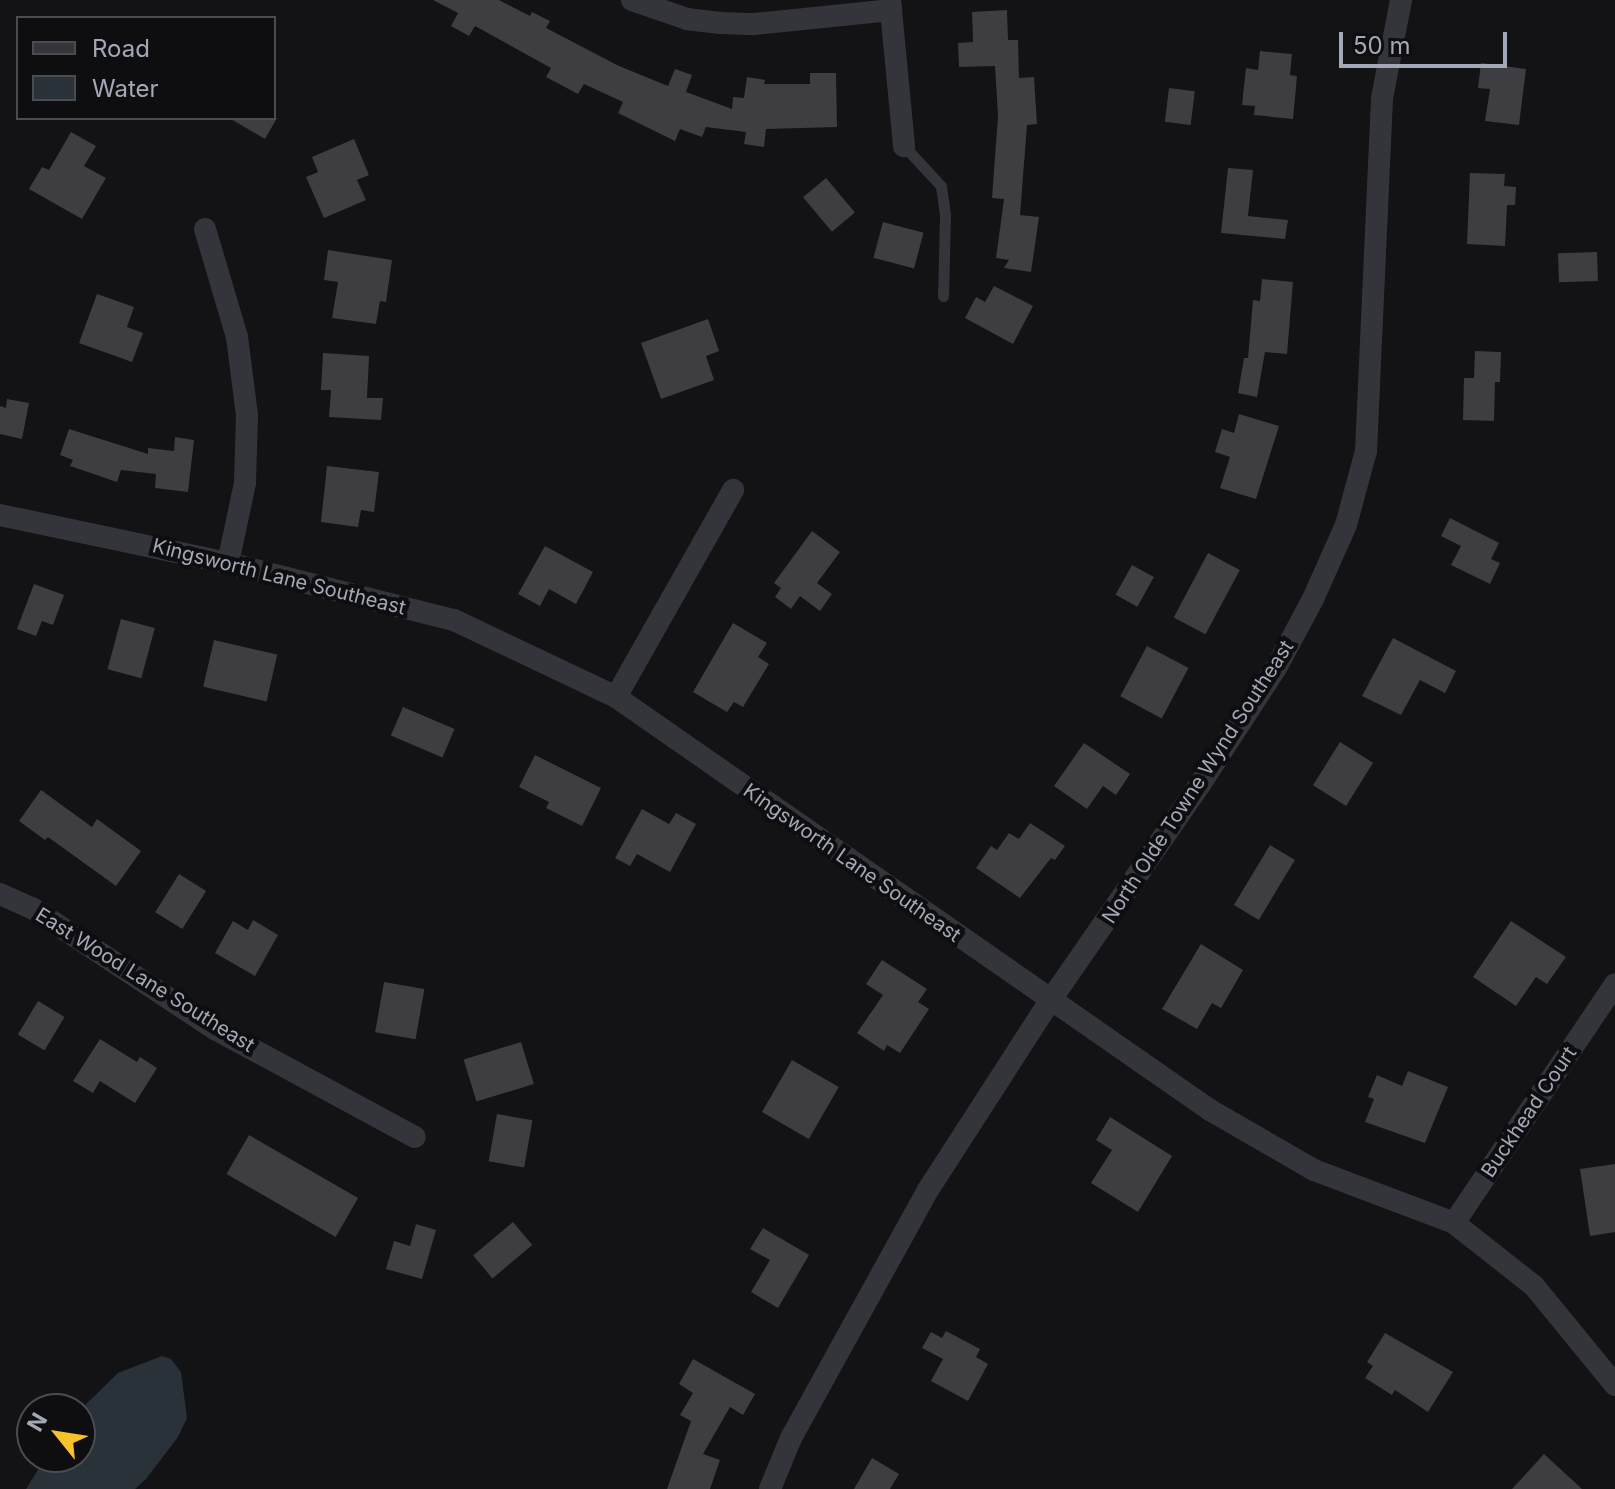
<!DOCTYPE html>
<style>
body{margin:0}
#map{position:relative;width:1615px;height:1489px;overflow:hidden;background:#131315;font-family:Inter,sans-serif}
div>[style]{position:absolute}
.water>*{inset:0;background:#293139}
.building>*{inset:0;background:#3d3d42;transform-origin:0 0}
.service>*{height:11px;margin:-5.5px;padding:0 5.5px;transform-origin:5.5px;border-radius:5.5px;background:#34353a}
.minor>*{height:22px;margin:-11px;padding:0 11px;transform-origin:11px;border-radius:11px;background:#34353a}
span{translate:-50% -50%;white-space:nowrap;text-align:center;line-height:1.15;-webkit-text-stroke:8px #0e0e10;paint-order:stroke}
.street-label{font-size:20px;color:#a4a8b6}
.legend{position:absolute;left:16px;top:16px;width:260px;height:104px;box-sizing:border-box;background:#0e0e10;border:2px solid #4a4c52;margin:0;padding:10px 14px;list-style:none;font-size:24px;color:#a4a8b6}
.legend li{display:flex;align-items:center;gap:16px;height:40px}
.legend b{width:40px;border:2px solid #4a4c52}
.north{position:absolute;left:16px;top:1393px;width:80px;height:80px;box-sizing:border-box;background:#0e0e10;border:2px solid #4a4c52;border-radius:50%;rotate:300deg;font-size:22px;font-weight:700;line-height:32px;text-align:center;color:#a4a8b6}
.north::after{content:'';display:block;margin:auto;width:28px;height:36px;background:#f6c12a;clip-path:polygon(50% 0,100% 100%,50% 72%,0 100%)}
.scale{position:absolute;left:1339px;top:32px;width:168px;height:36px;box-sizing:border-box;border:4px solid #a4a8b6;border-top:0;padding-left:10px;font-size:24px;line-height:28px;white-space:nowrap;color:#a4a8b6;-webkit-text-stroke:6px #0e0e10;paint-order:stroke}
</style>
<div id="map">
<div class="water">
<i style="clip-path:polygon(162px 1356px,171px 1359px,181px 1372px,187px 1418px,178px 1437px,146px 1479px,135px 1489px,26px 1489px,46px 1457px,80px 1457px,80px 1410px,118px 1373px)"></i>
</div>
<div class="building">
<i style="clip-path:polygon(433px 0,499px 0,530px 16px,532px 12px,550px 21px,546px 28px,619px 66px,668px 86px,675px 69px,692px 75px,686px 92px,732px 109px,733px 97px,744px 98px,747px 77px,765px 80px,764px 84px,810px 84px,810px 73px,836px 73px,837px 127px,766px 129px,764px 147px,744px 144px,746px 132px,706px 127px,702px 137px,680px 129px,675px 141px,618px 113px,623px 102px,584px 84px,578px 94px,546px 77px,551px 68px,475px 26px,469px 36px,451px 26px,458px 13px)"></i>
<i style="clip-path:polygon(1007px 10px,1008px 40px,1018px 40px,1019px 78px,1034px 77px,1037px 124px,1027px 125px,1020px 215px,1039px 217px,1031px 272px,1004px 268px,1009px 260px,996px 258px,1004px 199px,992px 198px,998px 116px,995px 66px,959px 67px,958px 43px,973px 42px,972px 12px)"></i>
<i style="clip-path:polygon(1260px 51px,1292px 54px,1290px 75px,1297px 76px,1293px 119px,1254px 115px,1255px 106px,1242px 105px,1246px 68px,1258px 70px)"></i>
<i style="clip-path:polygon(1481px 63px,1526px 69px,1519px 125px,1485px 121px,1490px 89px,1478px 88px)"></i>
<i style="left:1169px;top:88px;width:26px;height:34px;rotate:7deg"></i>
<i style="clip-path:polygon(229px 118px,277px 118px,265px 139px)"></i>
<i style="clip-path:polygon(71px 132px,96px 146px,84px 166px,106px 178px,82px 219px,29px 189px,42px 167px,49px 170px)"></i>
<i style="clip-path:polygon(354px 139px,369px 175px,357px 180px,366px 200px,324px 218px,306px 177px,318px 172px,312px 157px)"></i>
<i style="clip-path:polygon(1228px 168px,1253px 170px,1248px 216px,1288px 220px,1285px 239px,1221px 233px)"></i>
<i style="clip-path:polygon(1470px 173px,1505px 174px,1504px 186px,1516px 187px,1515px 205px,1507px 205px,1505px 246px,1467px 244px)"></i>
<i style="left:826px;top:178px;width:45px;height:30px;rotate:50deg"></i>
<i style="left:883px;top:222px;width:42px;height:37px;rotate:15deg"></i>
<i style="clip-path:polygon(328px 250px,392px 260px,386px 302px,380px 301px,376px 324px,332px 318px,338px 282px,324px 280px)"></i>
<i style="left:1597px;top:252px;width:29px;height:39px;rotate:88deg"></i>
<i style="clip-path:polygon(1262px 279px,1293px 282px,1287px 354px,1265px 352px,1257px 397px,1238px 393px,1244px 358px,1248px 358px,1253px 300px,1260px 301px)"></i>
<i style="clip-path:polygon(994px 286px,1033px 306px,1013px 344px,965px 318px,976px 297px,985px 302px)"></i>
<i style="clip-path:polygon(97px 294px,134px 307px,127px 327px,143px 333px,132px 362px,79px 343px)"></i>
<i style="clip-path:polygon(708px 319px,719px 351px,706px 356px,714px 380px,661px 399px,641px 343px)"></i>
<i style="clip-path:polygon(1475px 351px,1501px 352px,1500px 382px,1495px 382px,1494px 421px,1463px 420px,1464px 378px,1474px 378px)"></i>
<i style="clip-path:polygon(323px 353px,369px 356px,367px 398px,383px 398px,381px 420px,329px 417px,331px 390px,321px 390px)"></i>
<i style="clip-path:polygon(7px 399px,29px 403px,22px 439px,0 434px,0 406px,6px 408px)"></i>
<i style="clip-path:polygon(1239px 414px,1279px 426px,1256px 499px,1220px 488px,1230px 457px,1215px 452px,1222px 429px,1234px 433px)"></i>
<i style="clip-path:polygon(69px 429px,148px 454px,148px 448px,174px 451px,175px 437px,194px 440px,188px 492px,155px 488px,156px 474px,121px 470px,117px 482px,70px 466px,73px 460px,60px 455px)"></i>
<i style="clip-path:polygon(327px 466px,379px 472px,374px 512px,361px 510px,358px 527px,321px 522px)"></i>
<i style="clip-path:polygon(1450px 518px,1499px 543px,1491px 559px,1500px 563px,1490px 584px,1451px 565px,1461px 546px,1441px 536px)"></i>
<i style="clip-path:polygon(812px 531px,840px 552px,817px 583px,832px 594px,820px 611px,800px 596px,791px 609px,775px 597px,781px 588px,774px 583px)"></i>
<i style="clip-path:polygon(545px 546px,593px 572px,576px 604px,549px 589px,540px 606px,518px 594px)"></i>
<i style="left:1208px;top:553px;width:36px;height:73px;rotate:28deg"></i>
<i style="left:1132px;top:565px;width:25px;height:34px;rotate:29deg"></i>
<i style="clip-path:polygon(34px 584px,64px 595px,53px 625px,42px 621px,36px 636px,17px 629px)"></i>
<i style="left:121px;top:619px;width:35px;height:52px;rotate:15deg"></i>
<i style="clip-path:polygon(733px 623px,767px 643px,758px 657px,769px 664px,743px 707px,734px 702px,727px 712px,693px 692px)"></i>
<i style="clip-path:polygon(1393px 638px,1456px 671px,1445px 693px,1420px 680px,1401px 715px,1362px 696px)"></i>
<i style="left:214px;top:640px;width:65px;height:48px;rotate:13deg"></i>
<i style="left:1147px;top:646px;width:47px;height:57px;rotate:28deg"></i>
<i style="left:403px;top:707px;width:56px;height:31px;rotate:23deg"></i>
<i style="left:1340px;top:742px;width:39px;height:51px;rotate:32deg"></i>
<i style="clip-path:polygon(1084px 743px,1130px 774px,1116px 795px,1103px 786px,1087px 809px,1054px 786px)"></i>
<i style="clip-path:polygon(535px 755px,601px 788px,582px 826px,546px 808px,549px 802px,519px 787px)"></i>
<i style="clip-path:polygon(41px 790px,92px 827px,97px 819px,141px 851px,116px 886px,48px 837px,45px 840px,19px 821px)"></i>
<i style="clip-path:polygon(642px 809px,669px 824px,676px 813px,696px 824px,670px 872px,637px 854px,630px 866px,615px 858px)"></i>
<i style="clip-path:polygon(1030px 823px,1065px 846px,1055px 860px,1051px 858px,1020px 898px,976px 868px,991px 846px,997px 850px,1009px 833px,1019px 839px)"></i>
<i style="left:1270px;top:845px;width:29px;height:70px;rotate:31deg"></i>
<i style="left:179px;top:874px;width:32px;height:45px;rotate:32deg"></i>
<i style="clip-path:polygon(253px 920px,278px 935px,255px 976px,215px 953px,233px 921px,248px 930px)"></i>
<i style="clip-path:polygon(1511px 921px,1566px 957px,1547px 984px,1536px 977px,1516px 1006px,1473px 977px)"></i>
<i style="clip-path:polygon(1201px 944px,1243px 970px,1221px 1008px,1212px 1003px,1197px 1029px,1162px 1009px)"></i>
<i style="clip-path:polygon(882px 960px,927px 989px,918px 1002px,929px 1009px,900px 1053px,887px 1045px,884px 1051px,857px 1033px,883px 995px,866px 984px)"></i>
<i style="left:384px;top:982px;width:41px;height:51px;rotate:10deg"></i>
<i style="left:38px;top:1001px;width:31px;height:39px;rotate:31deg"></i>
<i style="clip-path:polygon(100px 1039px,137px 1062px,140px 1057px,157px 1068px,135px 1103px,100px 1081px,93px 1093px,73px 1081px)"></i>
<i style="left:521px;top:1042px;width:44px;height:60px;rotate:73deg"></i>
<i style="left:792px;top:1060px;width:54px;height:60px;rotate:30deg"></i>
<i style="clip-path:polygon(1408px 1071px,1448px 1087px,1425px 1143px,1365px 1122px,1374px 1099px,1368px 1097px,1377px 1075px,1402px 1086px)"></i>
<i style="left:497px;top:1114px;width:36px;height:48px;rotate:10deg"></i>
<i style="clip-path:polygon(1110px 1117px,1172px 1156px,1138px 1212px,1091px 1183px,1112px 1150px,1096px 1140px)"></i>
<i style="left:249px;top:1135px;width:126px;height:45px;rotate:30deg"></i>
<i style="clip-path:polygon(1615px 1164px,1615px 1232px,1590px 1236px,1580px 1169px)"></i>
<i style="left:513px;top:1222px;width:30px;height:52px;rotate:50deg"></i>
<i style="clip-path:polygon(416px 1224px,436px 1230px,422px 1279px,386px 1269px,394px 1241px,410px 1246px)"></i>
<i style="clip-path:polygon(763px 1228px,809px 1255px,778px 1308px,751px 1292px,770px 1260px,750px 1249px)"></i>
<i style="clip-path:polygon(946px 1331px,980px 1349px,976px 1357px,988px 1364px,968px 1401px,931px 1381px,943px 1359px,922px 1348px,931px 1332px,942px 1338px)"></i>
<i style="clip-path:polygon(1385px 1333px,1453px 1372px,1428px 1412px,1395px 1390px,1392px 1395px,1365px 1378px,1373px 1366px,1367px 1362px)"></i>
<i style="clip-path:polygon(693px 1359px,755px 1394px,743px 1415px,730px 1407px,703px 1454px,720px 1460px,710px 1489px,667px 1489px,691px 1421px,680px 1415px,693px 1393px,679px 1384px)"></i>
<i style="clip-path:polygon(1544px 1454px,1582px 1489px,1512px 1489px)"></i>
<i style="clip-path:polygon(872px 1458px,899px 1474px,890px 1489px,854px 1489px)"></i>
</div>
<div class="service">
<i style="left:904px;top:146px;width:54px;rotate:47.2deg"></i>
<i style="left:941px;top:186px;width:30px;rotate:82deg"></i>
<i style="left:945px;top:216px;width:80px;rotate:91.4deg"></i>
</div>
<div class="minor">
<i style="left:632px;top:0;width:58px;rotate:19.1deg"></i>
<i style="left:687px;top:19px;width:33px;rotate:7deg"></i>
<i style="left:720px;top:23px;width:34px;rotate:2deg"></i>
<i style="left:754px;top:24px;width:138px;rotate:-5.8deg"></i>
<i style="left:890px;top:0;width:147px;rotate:84.5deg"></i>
<i style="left:205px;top:229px;width:113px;rotate:73.5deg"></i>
<i style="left:237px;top:337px;width:79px;rotate:82.7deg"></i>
<i style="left:247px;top:415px;width:68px;rotate:91.7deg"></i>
<i style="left:245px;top:483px;width:82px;rotate:102deg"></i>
<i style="left:0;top:515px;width:233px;rotate:11.9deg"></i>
<i style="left:228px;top:563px;width:233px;rotate:14.2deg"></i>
<i style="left:454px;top:620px;width:179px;rotate:25.4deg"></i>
<i style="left:616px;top:697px;width:723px;rotate:34.81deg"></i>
<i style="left:1210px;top:1110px;width:120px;rotate:30deg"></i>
<i style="left:1314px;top:1170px;width:150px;rotate:20.7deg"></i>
<i style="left:1454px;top:1223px;width:102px;rotate:38.2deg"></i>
<i style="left:1534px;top:1286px;width:128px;rotate:50.7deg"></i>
<i style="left:616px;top:697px;width:238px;rotate:-60.5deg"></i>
<i style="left:0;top:894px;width:35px;rotate:24deg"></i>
<i style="left:32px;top:908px;width:219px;rotate:33.5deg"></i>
<i style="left:215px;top:1029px;width:227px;rotate:28.4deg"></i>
<i style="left:1454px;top:1223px;width:288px;rotate:-56deg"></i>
<i style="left:770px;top:1489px;width:55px;rotate:-67.6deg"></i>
<i style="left:791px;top:1438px;width:283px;rotate:-61.1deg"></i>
<i style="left:928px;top:1190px;width:225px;rotate:-57.2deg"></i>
<i style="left:1050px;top:1001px;width:265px;rotate:-55.3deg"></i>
<i style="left:1201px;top:783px;width:137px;rotate:-56.9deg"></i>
<i style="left:1276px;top:668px;width:78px;rotate:-61.8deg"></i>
<i style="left:1313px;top:599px;width:81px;rotate:-66deg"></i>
<i style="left:1346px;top:525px;width:77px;rotate:-74.9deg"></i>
<i style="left:1366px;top:451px;width:353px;rotate:-87.4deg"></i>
<i style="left:1382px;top:98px;width:100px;rotate:-79deg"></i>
</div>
<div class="street-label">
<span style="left:279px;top:577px;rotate:14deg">Kingsworth Lane Southeast</span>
<span style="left:1198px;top:782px;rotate:-57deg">North Olde Towne Wynd Southeast</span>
<span style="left:852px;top:863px;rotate:35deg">Kingsworth Lane Southeast</span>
<span style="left:145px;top:980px;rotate:32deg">East Wood Lane Southeast</span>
<span style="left:1529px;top:1112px;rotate:-56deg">Buckhead Court</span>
</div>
<ul class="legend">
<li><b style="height:10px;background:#34353a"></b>Road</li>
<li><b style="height:22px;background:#293139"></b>Water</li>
</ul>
<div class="north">N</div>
<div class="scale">50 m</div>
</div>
